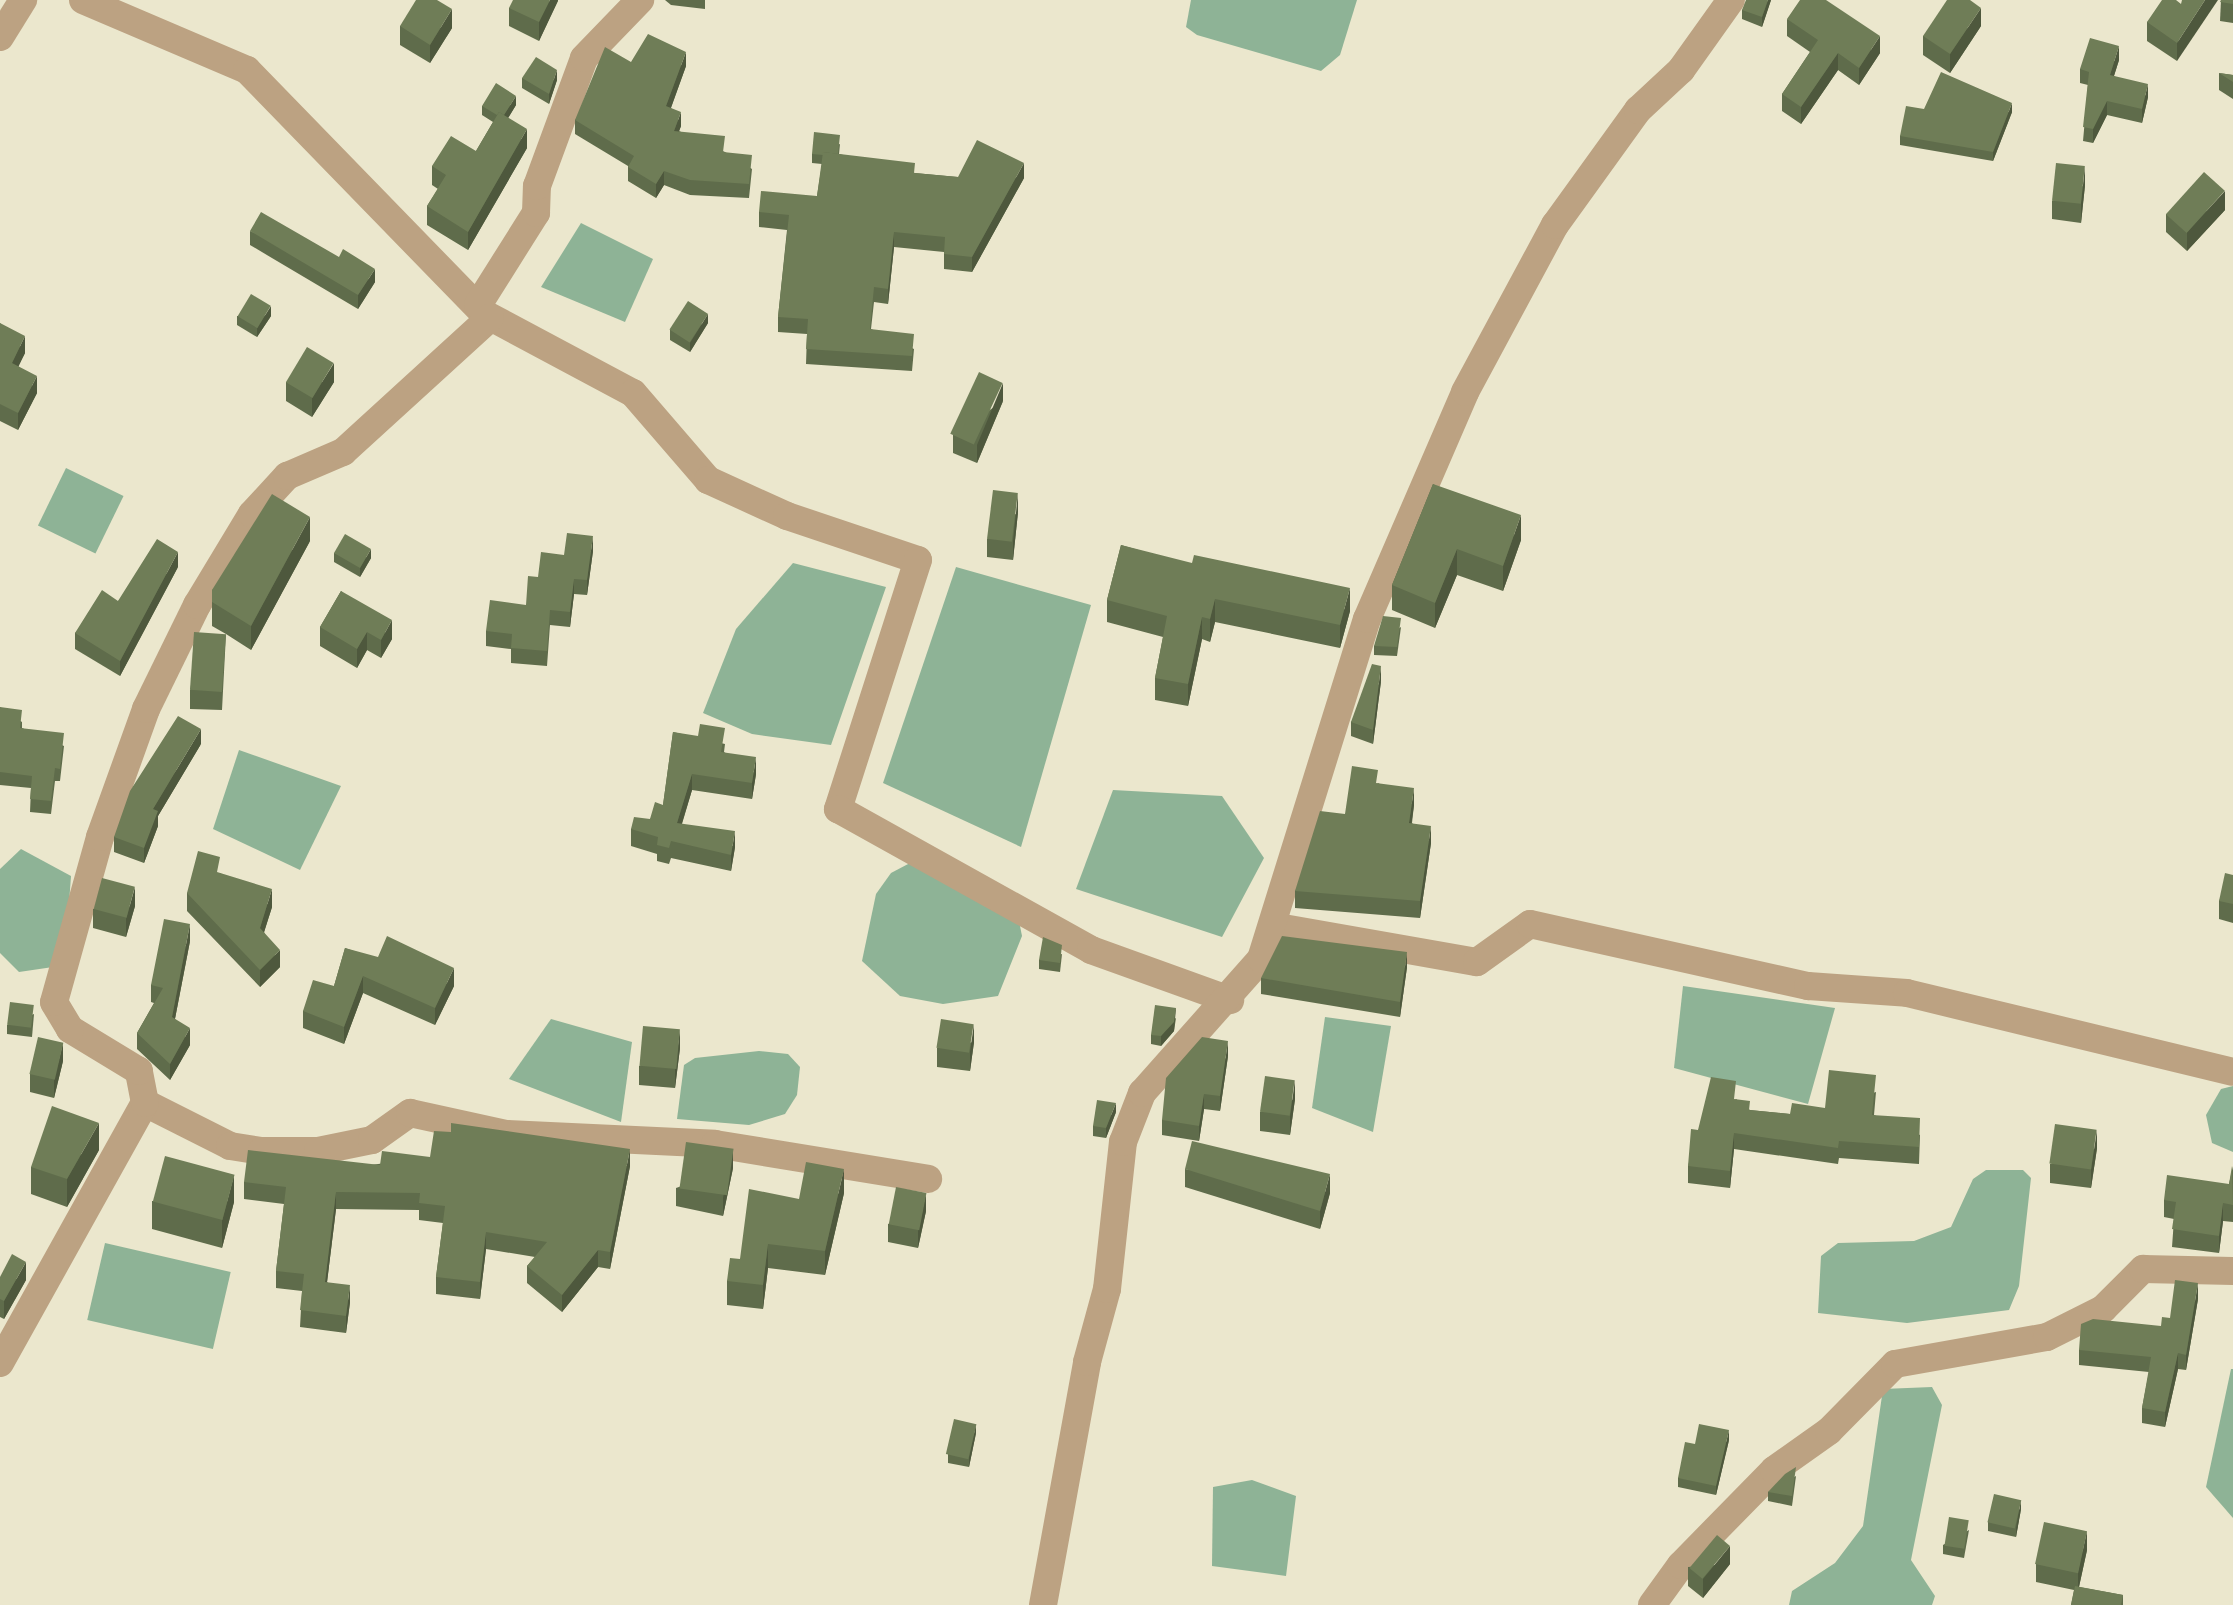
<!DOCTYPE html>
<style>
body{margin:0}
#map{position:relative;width:2233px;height:1605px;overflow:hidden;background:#ebe7cd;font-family:Cabin,sans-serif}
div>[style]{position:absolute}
.water>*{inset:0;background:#8eb396;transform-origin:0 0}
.street>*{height:28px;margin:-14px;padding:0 14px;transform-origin:14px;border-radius:14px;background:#bca282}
.wall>*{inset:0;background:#5f6c4b}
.shaded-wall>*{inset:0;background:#4e583d}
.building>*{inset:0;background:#6f7d57;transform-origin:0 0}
span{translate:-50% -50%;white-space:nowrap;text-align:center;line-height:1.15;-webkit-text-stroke:10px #fff;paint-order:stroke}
</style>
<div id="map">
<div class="water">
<i style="clip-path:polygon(1191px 0,1357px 0,1340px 55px,1321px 71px,1197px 35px,1186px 27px)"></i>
<i style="clip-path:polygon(581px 223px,653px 259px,625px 322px,541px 287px)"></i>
<i style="left:66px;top:468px;width:64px;height:64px;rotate:26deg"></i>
<i style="clip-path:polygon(793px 563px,886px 587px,831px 745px,752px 734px,703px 713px,736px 629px)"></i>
<i style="clip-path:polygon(956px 567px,1091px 605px,1021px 847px,883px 783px)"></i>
<i style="clip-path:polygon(239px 750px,341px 786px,300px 870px,213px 829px)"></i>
<i style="clip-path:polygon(1113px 790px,1222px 796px,1264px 858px,1222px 937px,1076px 889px)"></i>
<i style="clip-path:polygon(21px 849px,71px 876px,67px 931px,53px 967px,19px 972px,0 953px,0 869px)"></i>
<i style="clip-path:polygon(910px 863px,1017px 911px,1022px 936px,998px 996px,943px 1004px,900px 996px,862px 961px,876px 894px,891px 873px)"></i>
<i style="clip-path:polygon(1683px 986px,1835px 1008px,1808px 1104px,1674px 1068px)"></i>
<i style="clip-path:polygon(1325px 1017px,1391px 1026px,1373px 1132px,1312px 1108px)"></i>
<i style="clip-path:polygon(551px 1019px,632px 1042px,621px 1122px,509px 1079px)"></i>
<i style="clip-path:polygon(759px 1051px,788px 1054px,800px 1067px,797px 1095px,785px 1114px,749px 1125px,677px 1119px,684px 1065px,695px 1058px)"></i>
<i style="clip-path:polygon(2233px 1086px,2233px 1152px,2212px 1143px,2206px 1115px,2221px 1089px)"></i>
<i style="clip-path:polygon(1986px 1170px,2023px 1170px,2031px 1178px,2019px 1286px,2009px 1310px,1907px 1323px,1818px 1313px,1821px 1256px,1838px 1243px,1914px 1241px,1951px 1227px,1973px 1179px)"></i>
<i style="left:105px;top:1243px;width:129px;height:79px;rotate:13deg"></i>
<i style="clip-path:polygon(2231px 1369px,2233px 1369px,2233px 1518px,2206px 1487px)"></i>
<i style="clip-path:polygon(1932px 1387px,1942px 1405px,1911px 1560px,1935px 1596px,1932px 1605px,1789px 1605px,1792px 1591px,1835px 1563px,1863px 1526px,1883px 1389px)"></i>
<i style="clip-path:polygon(1252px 1480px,1296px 1496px,1286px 1576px,1212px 1566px,1213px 1487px)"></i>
</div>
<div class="street">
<i style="left:83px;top:0;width:178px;rotate:23.1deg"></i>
<i style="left:247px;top:70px;width:339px;rotate:45.8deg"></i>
<i style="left:483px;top:313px;width:170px;rotate:28.1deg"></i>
<i style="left:633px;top:393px;width:115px;rotate:49.2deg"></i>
<i style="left:708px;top:480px;width:87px;rotate:24.5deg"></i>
<i style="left:787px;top:516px;width:138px;rotate:18.6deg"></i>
<i style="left:918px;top:560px;width:262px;rotate:107.8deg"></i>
<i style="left:838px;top:809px;width:290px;rotate:29.1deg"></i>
<i style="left:1091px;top:950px;width:148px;rotate:19.8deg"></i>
<i style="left:0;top:37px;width:44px;rotate:-58.1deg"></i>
<i style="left:478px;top:305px;width:109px;rotate:-57.8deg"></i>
<i style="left:536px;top:213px;width:27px;rotate:-88deg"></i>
<i style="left:537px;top:186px;width:136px;rotate:-69.8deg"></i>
<i style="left:584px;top:58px;width:81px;rotate:-46deg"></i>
<i style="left:1272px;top:926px;width:208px;rotate:10deg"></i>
<i style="left:1477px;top:962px;width:65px;rotate:-35.6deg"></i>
<i style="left:1530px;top:924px;width:285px;rotate:12.6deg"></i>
<i style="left:1808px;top:986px;width:99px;rotate:4deg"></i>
<i style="left:1907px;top:993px;width:335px;rotate:13.6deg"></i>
<i style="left:145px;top:1103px;width:95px;rotate:26.8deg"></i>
<i style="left:230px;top:1146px;width:32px;rotate:9deg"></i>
<i style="left:262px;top:1151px;width:56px"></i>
<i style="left:318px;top:1151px;width:55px;rotate:-11.5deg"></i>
<i style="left:372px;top:1140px;width:47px;rotate:-35.4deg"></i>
<i style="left:410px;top:1113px;width:98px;rotate:12.3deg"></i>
<i style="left:506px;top:1134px;width:209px;rotate:2.7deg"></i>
<i style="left:715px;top:1144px;width:216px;rotate:9.3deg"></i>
<i style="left:0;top:1363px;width:298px;rotate:-60.9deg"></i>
<i style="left:145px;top:1103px;width:33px;rotate:-101deg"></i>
<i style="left:139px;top:1071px;width:81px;rotate:-148.7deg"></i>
<i style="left:70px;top:1029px;width:31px;rotate:-121deg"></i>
<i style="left:54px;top:1002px;width:171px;rotate:-74.4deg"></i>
<i style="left:100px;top:837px;width:136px;rotate:-70.2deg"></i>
<i style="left:146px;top:709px;width:116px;rotate:-63.9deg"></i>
<i style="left:197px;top:605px;width:106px;rotate:-58.9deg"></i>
<i style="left:252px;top:514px;width:52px;rotate:-47.4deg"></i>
<i style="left:287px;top:476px;width:61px;rotate:-23.2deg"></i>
<i style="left:343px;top:452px;width:199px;rotate:-42.4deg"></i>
<i style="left:1043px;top:1605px;width:247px;rotate:-79.7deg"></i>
<i style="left:1087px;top:1362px;width:76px;rotate:-74.7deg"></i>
<i style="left:1107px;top:1289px;width:148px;rotate:-83.8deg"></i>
<i style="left:1123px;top:1142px;width:53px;rotate:-68.8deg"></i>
<i style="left:1142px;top:1093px;width:179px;rotate:-48.4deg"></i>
<i style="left:1261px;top:959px;width:356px;rotate:-72.7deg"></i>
<i style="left:1367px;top:619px;width:247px;rotate:-66.6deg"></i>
<i style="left:1465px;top:392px;width:190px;rotate:-61.7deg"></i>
<i style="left:1555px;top:225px;width:142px;rotate:-54.2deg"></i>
<i style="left:1638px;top:110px;width:59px;rotate:-42.9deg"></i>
<i style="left:1681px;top:70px;width:86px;rotate:-54.5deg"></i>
<i style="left:1652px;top:1605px;width:49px;rotate:-54.1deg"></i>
<i style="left:1681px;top:1565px;width:133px;rotate:-45.6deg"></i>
<i style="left:1774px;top:1470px;width:67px;rotate:-35.3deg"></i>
<i style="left:1829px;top:1431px;width:94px;rotate:-45.4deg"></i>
<i style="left:1895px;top:1364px;width:154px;rotate:-10.1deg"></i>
<i style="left:2047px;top:1337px;width:63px;rotate:-26.6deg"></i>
<i style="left:2103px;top:1309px;width:57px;rotate:-45deg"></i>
<i style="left:2143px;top:1269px;width:90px;rotate:1.3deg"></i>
</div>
<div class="wall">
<i style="clip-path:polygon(558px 0,539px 41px,509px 26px,509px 8px)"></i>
<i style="clip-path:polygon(665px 0,705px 0,705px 9px,671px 5px)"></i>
<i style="clip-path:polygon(1771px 0,1762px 27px,1742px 19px,1742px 10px)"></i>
<i style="clip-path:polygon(2221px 0,2233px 0,2233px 23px,2220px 21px)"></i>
<i style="clip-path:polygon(2181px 4px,2177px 61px,2147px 41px,2147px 22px)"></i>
<i style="clip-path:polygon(1787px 19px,1880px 53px,1859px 85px,1838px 70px,1801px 124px,1782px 111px,1782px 94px,1810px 52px,1787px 36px)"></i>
<i style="clip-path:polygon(400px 26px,452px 28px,430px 63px,400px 45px)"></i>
<i style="clip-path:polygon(1981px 26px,1950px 73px,1923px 55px,1923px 36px)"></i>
<i style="clip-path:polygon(2119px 60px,2114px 76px,2148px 97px,2142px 123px,2107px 115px,2093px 143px,2083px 141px,2088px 85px,2080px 83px,2080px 69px)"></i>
<i style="clip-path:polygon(631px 62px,686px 66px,671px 108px,681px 126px,679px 131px,725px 152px,752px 169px,749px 198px,690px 195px,664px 185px,656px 198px,628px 181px,628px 166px,575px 134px,575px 120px)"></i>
<i style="clip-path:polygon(2219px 73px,2233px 75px,2233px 99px,2219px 90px)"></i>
<i style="clip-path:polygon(522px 78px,557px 80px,549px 104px,522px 88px)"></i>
<i style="clip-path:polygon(516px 105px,508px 118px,527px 148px,468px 250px,427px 225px,427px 206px,438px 189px,432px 185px,432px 166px,476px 151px,493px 122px,482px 115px,482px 106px)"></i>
<i style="clip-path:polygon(1924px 109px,2012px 112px,1993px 161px,1900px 145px,1900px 136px)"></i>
<i style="clip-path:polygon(840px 144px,839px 154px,915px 173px,958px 177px,1024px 178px,972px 272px,944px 269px,944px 252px,894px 247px,888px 304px,874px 302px,871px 329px,914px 349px,912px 371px,806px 364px,807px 334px,778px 332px,778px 317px,787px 230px,759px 227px,759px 212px,817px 196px,822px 164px,812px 163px,812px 154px)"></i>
<i style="clip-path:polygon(2085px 185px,2081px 223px,2052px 219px,2052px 201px)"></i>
<i style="clip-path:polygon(2225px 210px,2187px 251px,2166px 232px,2166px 214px)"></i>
<i style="clip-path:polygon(250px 231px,375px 282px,358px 309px,250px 245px)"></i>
<i style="clip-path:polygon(237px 316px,271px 316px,257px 337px,237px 325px)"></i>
<i style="clip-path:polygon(0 323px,25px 353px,18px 366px,37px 393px,18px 430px,0 421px)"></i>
<i style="clip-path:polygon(708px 323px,690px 352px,670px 340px,670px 330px)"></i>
<i style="clip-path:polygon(286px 382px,334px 382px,312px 417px,286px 401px)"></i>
<i style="clip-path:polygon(1003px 401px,977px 463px,953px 453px,953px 435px)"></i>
<i style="clip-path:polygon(1433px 484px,1521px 540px,1503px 591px,1457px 575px,1435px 628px,1392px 610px,1392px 585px)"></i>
<i style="clip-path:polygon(1018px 512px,1013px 560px,987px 557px,987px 539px)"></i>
<i style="clip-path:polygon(310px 541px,251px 650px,226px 634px,222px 710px,190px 709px,190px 690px,226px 634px,212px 626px,212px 590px)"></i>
<i style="clip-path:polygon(1121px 545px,1350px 611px,1340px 648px,1215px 622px,1210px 642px,1202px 639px,1188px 706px,1155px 700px,1155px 678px,1163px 637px,1107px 622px,1107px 600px)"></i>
<i style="clip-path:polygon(593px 551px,587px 595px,574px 594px,570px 627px,550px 625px,547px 666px,511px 663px,511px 649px,486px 646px,486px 631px,526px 605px,564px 555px)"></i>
<i style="clip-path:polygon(334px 553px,371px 558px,360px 577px,334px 562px)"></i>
<i style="clip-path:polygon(178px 567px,120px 676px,75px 649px,75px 633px,118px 601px)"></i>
<i style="clip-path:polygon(341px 591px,392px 639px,381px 658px,367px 650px,357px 668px,320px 646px,320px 627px)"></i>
<i style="clip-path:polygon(1401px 627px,1397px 656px,1374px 655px,1374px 646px)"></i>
<i style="clip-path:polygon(1381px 681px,1373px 744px,1351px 736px,1351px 722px)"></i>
<i style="clip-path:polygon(0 707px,22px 722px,22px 728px,64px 746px,60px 781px,55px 781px,51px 814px,30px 812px,31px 788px,0 785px)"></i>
<i style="clip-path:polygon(673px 732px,725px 744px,724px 752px,756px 774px,752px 799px,692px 790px,682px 824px,735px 847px,731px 871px,671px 858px,669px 864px,657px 861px,657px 854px,631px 846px,631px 829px,650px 819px,663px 805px)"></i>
<i style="clip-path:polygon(201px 744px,158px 816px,158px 826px,144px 863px,114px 852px,114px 837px)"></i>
<i style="clip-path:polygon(1378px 783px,1414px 805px,1412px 823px,1431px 843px,1420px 918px,1295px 908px,1295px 891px,1345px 814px)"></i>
<i style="clip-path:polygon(220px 873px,272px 907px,264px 932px,280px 967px,260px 987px,187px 911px,187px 893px)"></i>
<i style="clip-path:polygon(2233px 875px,2233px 923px,2219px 919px,2219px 901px)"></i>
<i style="clip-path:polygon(135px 906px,126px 937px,93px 928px,93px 909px)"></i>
<i style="clip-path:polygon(190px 941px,175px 1019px,190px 1045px,170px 1080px,137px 1049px,137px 1033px,154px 1003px,151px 1002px,151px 985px)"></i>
<i style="clip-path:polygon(345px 948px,454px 986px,435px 1025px,363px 993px,344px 1044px,303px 1028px,303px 1011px,334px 986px)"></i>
<i style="clip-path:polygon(1062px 954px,1060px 972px,1039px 969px,1039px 960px)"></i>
<i style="clip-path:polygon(1407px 967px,1400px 1017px,1261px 994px,1261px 978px)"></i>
<i style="clip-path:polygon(34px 1014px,32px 1037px,7px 1034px,7px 1025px)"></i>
<i style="clip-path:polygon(1176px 1018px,1174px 1031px,1161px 1046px,1151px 1044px,1151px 1035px)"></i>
<i style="clip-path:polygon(974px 1042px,970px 1071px,937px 1067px,937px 1048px)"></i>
<i style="clip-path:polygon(680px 1048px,675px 1088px,639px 1085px,639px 1066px)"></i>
<i style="clip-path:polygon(1228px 1056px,1220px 1111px,1204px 1109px,1199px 1141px,1162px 1135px,1162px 1120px)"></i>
<i style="clip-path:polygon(63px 1061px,54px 1098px,30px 1092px,30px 1074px)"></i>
<i style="clip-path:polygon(1876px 1092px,1874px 1115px,1920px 1135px,1919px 1164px,1839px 1158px,1838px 1164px,1734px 1149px,1730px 1188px,1688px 1183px,1688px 1166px,1698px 1130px,1736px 1099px,1750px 1110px,1790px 1114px,1825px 1108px)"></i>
<i style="clip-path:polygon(1295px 1099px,1290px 1135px,1260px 1131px,1260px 1112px)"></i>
<i style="clip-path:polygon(1116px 1112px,1106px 1138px,1093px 1136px,1093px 1126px)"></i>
<i style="clip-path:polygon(2097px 1148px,2091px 1188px,2050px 1183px,2050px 1164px)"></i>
<i style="clip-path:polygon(99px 1150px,67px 1207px,31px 1194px,31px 1167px)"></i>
<i style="clip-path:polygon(430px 1157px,630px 1166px,610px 1269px,598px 1267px,562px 1312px,527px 1283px,527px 1266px,535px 1257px,486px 1249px,480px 1299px,436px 1294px,436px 1277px,443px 1223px,419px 1220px,419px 1210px,336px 1209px,327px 1282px,350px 1302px,346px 1333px,300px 1327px,302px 1291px,276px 1288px,276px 1271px,284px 1204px,244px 1199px,244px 1182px)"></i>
<i style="clip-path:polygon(2233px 1166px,2233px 1222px,2223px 1221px,2219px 1253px,2172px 1247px,2174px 1219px,2164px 1217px,2164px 1200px,2229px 1184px)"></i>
<i style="clip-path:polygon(733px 1168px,723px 1216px,676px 1206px,676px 1188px)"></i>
<i style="clip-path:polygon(1185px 1169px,1330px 1193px,1320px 1229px,1185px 1187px)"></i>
<i style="clip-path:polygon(844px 1193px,825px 1275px,768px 1268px,763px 1309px,727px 1305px,727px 1281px,740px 1259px,799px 1199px)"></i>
<i style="clip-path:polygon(152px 1201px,234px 1202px,222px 1248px,152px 1229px)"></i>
<i style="clip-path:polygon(926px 1211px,918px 1248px,888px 1242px,888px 1224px)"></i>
<i style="clip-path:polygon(0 1277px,26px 1280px,4px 1319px,0 1317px)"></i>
<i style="clip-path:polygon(2198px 1299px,2186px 1370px,2178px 1369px,2165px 1427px,2142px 1423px,2142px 1408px,2149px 1372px,2079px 1365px,2079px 1350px,2161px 1326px)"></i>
<i style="clip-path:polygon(976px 1433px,969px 1467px,948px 1463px,948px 1454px)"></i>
<i style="clip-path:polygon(1729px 1440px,1716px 1495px,1678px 1487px,1678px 1478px)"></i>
<i style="clip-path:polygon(1796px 1476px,1792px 1506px,1768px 1501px,1768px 1492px)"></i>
<i style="clip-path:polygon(2021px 1509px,2016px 1537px,1988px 1531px,1988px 1522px)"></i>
<i style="clip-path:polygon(1969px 1530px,1964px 1558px,1943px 1554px,1943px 1545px)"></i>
<i style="clip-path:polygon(2087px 1550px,2079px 1587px,2123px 1595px,2123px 1605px,2071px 1605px,2074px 1590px,2036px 1582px,2036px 1564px)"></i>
<i style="clip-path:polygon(1730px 1564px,1703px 1598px,1688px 1586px,1688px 1567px)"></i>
</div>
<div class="shaded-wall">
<i style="clip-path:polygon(550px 0,558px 0,558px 1px,539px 41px,539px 22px)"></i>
<i style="clip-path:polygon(1768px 0,1771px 0,1762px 27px,1762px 17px)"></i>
<i style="clip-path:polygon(2205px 0,2218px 0,2177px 61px,2177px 43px)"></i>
<i style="clip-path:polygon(1981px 8px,1981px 26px,1950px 73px,1950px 54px)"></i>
<i style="clip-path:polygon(452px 9px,452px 28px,430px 63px,430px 45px)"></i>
<i style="clip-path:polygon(1880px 36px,1880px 53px,1859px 85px,1859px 68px)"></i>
<i style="clip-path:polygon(2119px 46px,2119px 60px,2110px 88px,2110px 75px)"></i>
<i style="clip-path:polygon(686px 52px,686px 66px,666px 121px,666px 106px)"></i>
<i style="clip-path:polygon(1838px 53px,1838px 70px,1801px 124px,1801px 107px)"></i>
<i style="clip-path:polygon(557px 70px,557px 80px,549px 104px,549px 94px)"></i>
<i style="clip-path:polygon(2148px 84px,2148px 97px,2142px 123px,2142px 109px)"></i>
<i style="clip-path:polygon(516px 96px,516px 105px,502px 128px,502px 118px)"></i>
<i style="clip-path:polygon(2107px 101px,2107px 115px,2093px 143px,2093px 129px)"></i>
<i style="clip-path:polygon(2012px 103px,2012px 112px,1993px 161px,1993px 152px)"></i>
<i style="clip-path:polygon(681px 112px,681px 126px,674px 145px,674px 131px)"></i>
<i style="clip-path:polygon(527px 129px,527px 148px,468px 250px,468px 232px)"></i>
<i style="clip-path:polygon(1024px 163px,1024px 178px,972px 272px,972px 257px)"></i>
<i style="clip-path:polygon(2085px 166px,2085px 185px,2081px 223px,2081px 204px)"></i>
<i style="clip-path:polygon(664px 171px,664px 185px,656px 198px,656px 184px)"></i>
<i style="clip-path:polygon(2225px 191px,2225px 210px,2187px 251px,2187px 232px)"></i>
<i style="clip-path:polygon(894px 232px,894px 247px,888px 304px,888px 289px)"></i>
<i style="clip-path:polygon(375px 269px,375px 282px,358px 309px,358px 295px)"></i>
<i style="clip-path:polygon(271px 306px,271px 316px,257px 337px,257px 328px)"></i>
<i style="clip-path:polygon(708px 314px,708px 323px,690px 352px,690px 343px)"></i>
<i style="clip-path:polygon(25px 336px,25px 353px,12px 380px,12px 363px)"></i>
<i style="clip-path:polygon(334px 363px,334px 382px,312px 417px,312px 398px)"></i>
<i style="clip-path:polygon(37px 376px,37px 393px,18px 430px,18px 413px)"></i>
<i style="clip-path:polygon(1003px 383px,1003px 401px,977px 463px,977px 445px)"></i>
<i style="clip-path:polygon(1018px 493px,1018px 512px,1013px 560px,1013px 542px)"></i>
<i style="clip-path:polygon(1521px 515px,1521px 540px,1503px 591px,1503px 566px)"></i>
<i style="clip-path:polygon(310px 517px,310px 541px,251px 650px,251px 626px)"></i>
<i style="clip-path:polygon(593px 536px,593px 551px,587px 595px,587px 580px)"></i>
<i style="clip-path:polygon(371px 549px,371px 558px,360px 577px,360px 568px)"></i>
<i style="clip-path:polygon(1457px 549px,1457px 575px,1435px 628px,1435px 603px)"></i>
<i style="clip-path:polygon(178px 552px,178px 567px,120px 676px,120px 661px)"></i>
<i style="clip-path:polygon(574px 579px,574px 594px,570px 627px,570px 612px)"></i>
<i style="clip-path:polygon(1350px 588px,1350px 611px,1340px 648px,1340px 625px)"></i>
<i style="clip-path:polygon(1215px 599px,1215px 622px,1210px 642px,1210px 619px)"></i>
<i style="clip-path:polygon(1202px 617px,1202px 639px,1188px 706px,1188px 684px)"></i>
<i style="clip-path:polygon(392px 620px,392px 639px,381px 658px,381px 640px)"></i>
<i style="clip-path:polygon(367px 632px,367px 650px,357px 668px,357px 649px)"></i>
<i style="clip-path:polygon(1381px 666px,1381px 681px,1373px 744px,1373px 730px)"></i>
<i style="clip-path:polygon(201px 729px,201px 744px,158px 816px,158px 826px,144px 863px,144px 848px,153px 809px)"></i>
<i style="clip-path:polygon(756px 757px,756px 774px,752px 799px,752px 783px)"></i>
<i style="clip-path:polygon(692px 774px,692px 790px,677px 839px,677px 823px)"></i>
<i style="clip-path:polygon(1414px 788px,1414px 805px,1409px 840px,1409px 823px)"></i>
<i style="clip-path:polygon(1431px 826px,1431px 843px,1420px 918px,1420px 901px)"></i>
<i style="clip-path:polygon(735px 831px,735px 847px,731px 871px,731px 855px)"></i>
<i style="clip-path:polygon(135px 887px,135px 906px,126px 937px,126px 919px)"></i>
<i style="clip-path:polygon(272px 889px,272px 907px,260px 945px,260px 928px)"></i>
<i style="clip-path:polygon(190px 924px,190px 941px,172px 1034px,172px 1017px)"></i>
<i style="clip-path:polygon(280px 950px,280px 967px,260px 987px,260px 970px)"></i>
<i style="clip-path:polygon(1407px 952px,1407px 967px,1400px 1017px,1400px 1002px)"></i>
<i style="clip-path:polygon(454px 968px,454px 986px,435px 1025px,435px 1008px)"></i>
<i style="clip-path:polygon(363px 976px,363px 993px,344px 1044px,344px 1027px)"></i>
<i style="clip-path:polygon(1176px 1008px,1174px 1031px,1161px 1046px,1161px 1036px)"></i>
<i style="clip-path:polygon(974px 1024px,974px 1042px,970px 1071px,970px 1052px)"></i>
<i style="clip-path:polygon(190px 1028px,190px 1045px,170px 1080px,170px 1064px)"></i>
<i style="clip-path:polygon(680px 1029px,680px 1048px,675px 1088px,675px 1070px)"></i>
<i style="clip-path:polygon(1228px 1041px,1228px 1056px,1220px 1111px,1220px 1096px)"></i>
<i style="clip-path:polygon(63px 1043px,63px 1061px,54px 1098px,54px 1079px)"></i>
<i style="clip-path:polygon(1295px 1080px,1295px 1099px,1290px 1135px,1290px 1117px)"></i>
<i style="clip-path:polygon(1204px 1094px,1204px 1109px,1199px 1141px,1199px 1126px)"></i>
<i style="clip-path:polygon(1116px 1103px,1116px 1112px,1106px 1138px,1106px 1128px)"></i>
<i style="clip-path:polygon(99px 1123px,99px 1150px,67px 1207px,67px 1179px)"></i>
<i style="clip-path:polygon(2097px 1130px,2097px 1148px,2091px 1188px,2091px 1170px)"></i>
<i style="clip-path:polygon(1734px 1133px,1734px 1149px,1730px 1188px,1730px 1171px)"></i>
<i style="clip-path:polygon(630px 1149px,630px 1166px,610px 1269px,610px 1252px)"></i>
<i style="clip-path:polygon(733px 1149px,733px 1168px,723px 1216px,723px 1198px)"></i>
<i style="clip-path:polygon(844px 1169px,844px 1193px,825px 1275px,825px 1251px)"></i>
<i style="clip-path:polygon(1330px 1174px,1330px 1193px,1320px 1229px,1320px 1211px)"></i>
<i style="clip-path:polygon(234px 1175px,234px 1202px,222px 1248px,222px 1221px)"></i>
<i style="clip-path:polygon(336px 1192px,336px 1209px,325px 1299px,325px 1282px)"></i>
<i style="clip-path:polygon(926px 1193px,926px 1211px,918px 1248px,918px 1230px)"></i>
<i style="clip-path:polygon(2223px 1203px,2223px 1221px,2219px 1253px,2219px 1236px)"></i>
<i style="clip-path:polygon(486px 1232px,486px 1249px,480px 1299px,480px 1282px)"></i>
<i style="clip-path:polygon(768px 1244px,768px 1268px,763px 1309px,763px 1285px)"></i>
<i style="clip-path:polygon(598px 1250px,598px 1267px,562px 1312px,562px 1295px)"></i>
<i style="clip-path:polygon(26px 1262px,26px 1280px,4px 1319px,4px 1301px)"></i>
<i style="clip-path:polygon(2198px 1283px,2198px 1299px,2186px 1370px,2186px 1355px)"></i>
<i style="clip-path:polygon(350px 1285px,350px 1302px,346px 1333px,346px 1316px)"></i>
<i style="clip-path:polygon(2178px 1353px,2178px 1369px,2165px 1427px,2165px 1412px)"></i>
<i style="clip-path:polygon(976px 1424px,976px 1433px,969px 1467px,969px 1458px)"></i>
<i style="clip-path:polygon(1729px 1430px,1729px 1440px,1716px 1495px,1716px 1486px)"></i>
<i style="clip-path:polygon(2021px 1500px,2021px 1509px,2016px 1537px,2016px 1528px)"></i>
<i style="clip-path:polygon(2087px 1531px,2087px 1550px,2078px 1591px,2078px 1572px)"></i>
<i style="clip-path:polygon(1730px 1546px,1730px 1564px,1703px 1598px,1703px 1579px)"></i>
</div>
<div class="building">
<i style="clip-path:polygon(416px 0,437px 0,452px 9px,430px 45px,400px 26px)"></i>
<i style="clip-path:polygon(513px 0,550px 0,539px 22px,509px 8px)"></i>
<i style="clip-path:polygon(1746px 0,1768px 0,1762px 17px,1742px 10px)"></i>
<i style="clip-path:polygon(1800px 0,1826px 0,1880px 36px,1859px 68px,1838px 53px,1801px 107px,1782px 94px,1818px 40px,1787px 19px)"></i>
<i style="clip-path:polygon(1947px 0,1970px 0,1981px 8px,1950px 54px,1923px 36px)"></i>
<i style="clip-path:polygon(2162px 0,2176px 0,2181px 4px,2182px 0,2205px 0,2177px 43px,2147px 22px)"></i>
<i style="clip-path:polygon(2221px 0,2233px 0,2233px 4px,2220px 2px)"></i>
<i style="clip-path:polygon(648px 34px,686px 52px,666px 106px,681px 112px,674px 131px,725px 136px,723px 152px,752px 155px,749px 184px,690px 180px,664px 171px,656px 184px,628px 167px,634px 156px,575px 120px,605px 47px,631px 62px)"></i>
<i style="clip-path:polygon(2090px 38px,2119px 46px,2110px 75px,2148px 84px,2142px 109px,2107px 101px,2093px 129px,2083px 127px,2089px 72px,2080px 69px)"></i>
<i style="clip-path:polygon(536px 57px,557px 70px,549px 94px,522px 78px)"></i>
<i style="clip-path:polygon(1941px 72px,2012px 103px,1993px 152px,1900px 136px,1906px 106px,1924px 109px)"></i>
<i style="clip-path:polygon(2219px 73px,2233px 75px,2233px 82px)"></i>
<i style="clip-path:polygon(496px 83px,516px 96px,504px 115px,499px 112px,497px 115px,482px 106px)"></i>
<i style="clip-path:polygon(499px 112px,527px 129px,468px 232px,427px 206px,446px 175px,432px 166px,451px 136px,476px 151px)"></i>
<i style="clip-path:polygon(814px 132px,840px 135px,838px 154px,823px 152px,823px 155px,812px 154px)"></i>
<i style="clip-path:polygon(977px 140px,1024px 163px,972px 257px,944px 254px,945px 237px,894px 232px,888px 289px,874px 287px,870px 329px,914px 334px,912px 356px,806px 349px,808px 319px,778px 317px,789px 215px,759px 212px,761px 191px,817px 196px,823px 152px,915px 163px,914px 173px,958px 177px)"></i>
<i style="left:2056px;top:163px;width:29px;height:38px;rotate:6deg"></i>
<i style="left:2204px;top:172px;width:28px;height:57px;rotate:42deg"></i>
<i style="clip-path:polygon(261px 212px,339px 257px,343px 249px,375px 269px,358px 295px,250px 231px)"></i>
<i style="left:251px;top:294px;width:23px;height:26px;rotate:31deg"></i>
<i style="left:688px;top:301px;width:24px;height:34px;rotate:33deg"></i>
<i style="clip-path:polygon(0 323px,25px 336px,12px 363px,37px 376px,18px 413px,0 404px)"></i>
<i style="left:307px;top:347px;width:31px;height:41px;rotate:31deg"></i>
<i style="left:979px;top:372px;width:26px;height:68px;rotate:25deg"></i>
<i style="clip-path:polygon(1433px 484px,1521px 515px,1503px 566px,1457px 549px,1435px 603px,1392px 585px)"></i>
<i style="left:993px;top:490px;width:25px;height:49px;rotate:7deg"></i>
<i style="clip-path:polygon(272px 494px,310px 517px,251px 626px,212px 602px,212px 590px)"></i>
<i style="clip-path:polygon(567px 533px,593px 536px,587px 580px,574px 579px,570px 612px,550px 610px,547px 651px,511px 648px,512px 634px,486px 631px,490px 600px,526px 605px,528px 576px,538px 577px,541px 552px,564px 555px)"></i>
<i style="left:345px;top:534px;width:30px;height:22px;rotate:30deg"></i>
<i style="clip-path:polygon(157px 539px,178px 552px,120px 661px,75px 633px,102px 590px,118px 601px)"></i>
<i style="clip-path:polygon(1121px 545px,1192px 563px,1194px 555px,1350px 588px,1340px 625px,1215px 599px,1210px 619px,1202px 617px,1188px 684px,1155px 678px,1167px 616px,1107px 600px)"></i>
<i style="clip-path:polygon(341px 591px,392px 620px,381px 640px,367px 632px,357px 649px,320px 627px)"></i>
<i style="clip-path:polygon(1383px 616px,1401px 618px,1397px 647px,1374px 646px)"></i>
<i style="left:194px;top:632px;width:32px;height:58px;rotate:4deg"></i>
<i style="clip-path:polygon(1372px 664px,1381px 666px,1373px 730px,1351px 722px)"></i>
<i style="clip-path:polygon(0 707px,22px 710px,20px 728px,64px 733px,60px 769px,55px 768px,51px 801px,30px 799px,32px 776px,0 772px)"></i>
<i style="clip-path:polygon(178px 716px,201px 729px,153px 809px,158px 811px,144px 848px,114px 837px,130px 791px)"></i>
<i style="clip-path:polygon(700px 724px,725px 728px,721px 752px,756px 757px,752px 783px,692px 774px,677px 823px,735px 831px,731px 855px,671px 841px,669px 848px,657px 845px,658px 837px,631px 829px,634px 817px,650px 819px,655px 802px,663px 805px,673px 732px,698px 736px)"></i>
<i style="clip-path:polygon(1352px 766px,1378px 770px,1376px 783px,1414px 788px,1409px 823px,1431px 826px,1420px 901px,1295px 891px,1320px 811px,1345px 814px)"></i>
<i style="clip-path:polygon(198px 851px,220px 857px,217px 872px,272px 889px,260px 928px,280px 950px,260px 970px,187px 893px)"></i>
<i style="clip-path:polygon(2225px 873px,2233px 875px,2233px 904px,2219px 901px)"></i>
<i style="left:102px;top:878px;width:34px;height:32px;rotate:15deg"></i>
<i style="clip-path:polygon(164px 919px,190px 924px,172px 1017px,190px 1028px,170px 1064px,137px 1033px,163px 988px,151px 985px)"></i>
<i style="clip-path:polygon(387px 936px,454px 968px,435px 1008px,363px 976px,344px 1027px,303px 1011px,313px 980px,334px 986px,345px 948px,378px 957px)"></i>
<i style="clip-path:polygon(1282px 936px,1407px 952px,1400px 1002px,1261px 978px)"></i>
<i style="clip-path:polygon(1043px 937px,1062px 945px,1060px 963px,1039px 960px)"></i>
<i style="left:10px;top:1002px;width:24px;height:23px;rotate:7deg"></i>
<i style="clip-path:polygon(1155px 1005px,1176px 1008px,1174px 1022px,1161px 1036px,1151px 1035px)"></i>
<i style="left:941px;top:1019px;width:33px;height:29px;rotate:9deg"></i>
<i style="left:643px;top:1026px;width:37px;height:40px;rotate:5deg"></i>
<i style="left:38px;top:1037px;width:26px;height:38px;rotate:13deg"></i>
<i style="clip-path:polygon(1202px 1037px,1228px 1041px,1220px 1096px,1204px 1094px,1199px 1126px,1162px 1120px,1166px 1078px)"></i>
<i style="clip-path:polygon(1829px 1070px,1876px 1075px,1872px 1115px,1920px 1118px,1919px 1147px,1839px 1141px,1838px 1148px,1734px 1133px,1730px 1171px,1688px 1166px,1691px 1129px,1698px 1130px,1711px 1077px,1736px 1081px,1734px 1099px,1750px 1101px,1749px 1110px,1790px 1114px,1792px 1103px,1825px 1108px)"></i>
<i style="left:1265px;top:1076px;width:30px;height:36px;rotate:8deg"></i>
<i style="clip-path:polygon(1097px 1100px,1116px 1103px,1106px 1128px,1093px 1126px)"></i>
<i style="clip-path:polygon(52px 1106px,99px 1123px,67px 1179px,31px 1167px)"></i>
<i style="clip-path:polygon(451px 1123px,630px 1149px,610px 1252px,598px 1250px,562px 1295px,527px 1266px,547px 1242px,486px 1232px,480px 1282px,436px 1277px,445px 1206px,419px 1203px,420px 1193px,336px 1192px,325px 1282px,350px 1285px,346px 1316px,300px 1310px,304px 1274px,276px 1271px,286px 1187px,244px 1182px,248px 1150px,380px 1165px,382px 1151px,430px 1157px,434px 1131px,451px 1132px)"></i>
<i style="left:2055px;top:1124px;width:42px;height:40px;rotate:8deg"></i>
<i style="clip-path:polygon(1192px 1141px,1330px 1174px,1320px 1211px,1185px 1169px)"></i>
<i style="left:686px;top:1142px;width:48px;height:47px;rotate:8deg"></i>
<i style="left:165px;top:1156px;width:72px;height:47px;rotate:15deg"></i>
<i style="clip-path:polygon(806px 1162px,844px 1169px,825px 1251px,768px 1244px,763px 1285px,727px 1281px,730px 1258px,740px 1259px,749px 1189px,799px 1199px)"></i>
<i style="clip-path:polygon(2232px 1166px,2233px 1205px,2223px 1203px,2219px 1236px,2172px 1229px,2176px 1202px,2164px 1200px,2167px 1175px,2229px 1184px)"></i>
<i style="left:896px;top:1187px;width:31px;height:38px;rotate:11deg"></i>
<i style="clip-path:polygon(12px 1254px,26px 1262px,4px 1301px,0 1299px,0 1277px)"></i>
<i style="clip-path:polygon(2175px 1280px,2198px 1283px,2186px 1355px,2178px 1353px,2165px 1412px,2142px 1408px,2151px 1357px,2079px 1350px,2081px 1324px,2093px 1319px,2161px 1326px,2162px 1317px,2170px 1318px)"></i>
<i style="left:954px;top:1419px;width:23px;height:36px;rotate:13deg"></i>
<i style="clip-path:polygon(1699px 1424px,1729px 1430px,1716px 1486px,1678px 1478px,1685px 1442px,1695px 1444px)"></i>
<i style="clip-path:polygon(1796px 1467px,1792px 1496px,1768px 1492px,1785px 1474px)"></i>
<i style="left:1994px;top:1494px;width:28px;height:29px;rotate:13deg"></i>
<i style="left:1949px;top:1517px;width:20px;height:29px;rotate:9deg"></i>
<i style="left:2044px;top:1522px;width:44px;height:43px;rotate:12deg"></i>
<i style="left:1717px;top:1535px;width:17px;height:43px;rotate:40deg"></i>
<i style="clip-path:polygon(2075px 1586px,2123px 1595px,2121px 1605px,2071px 1605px)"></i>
</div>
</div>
